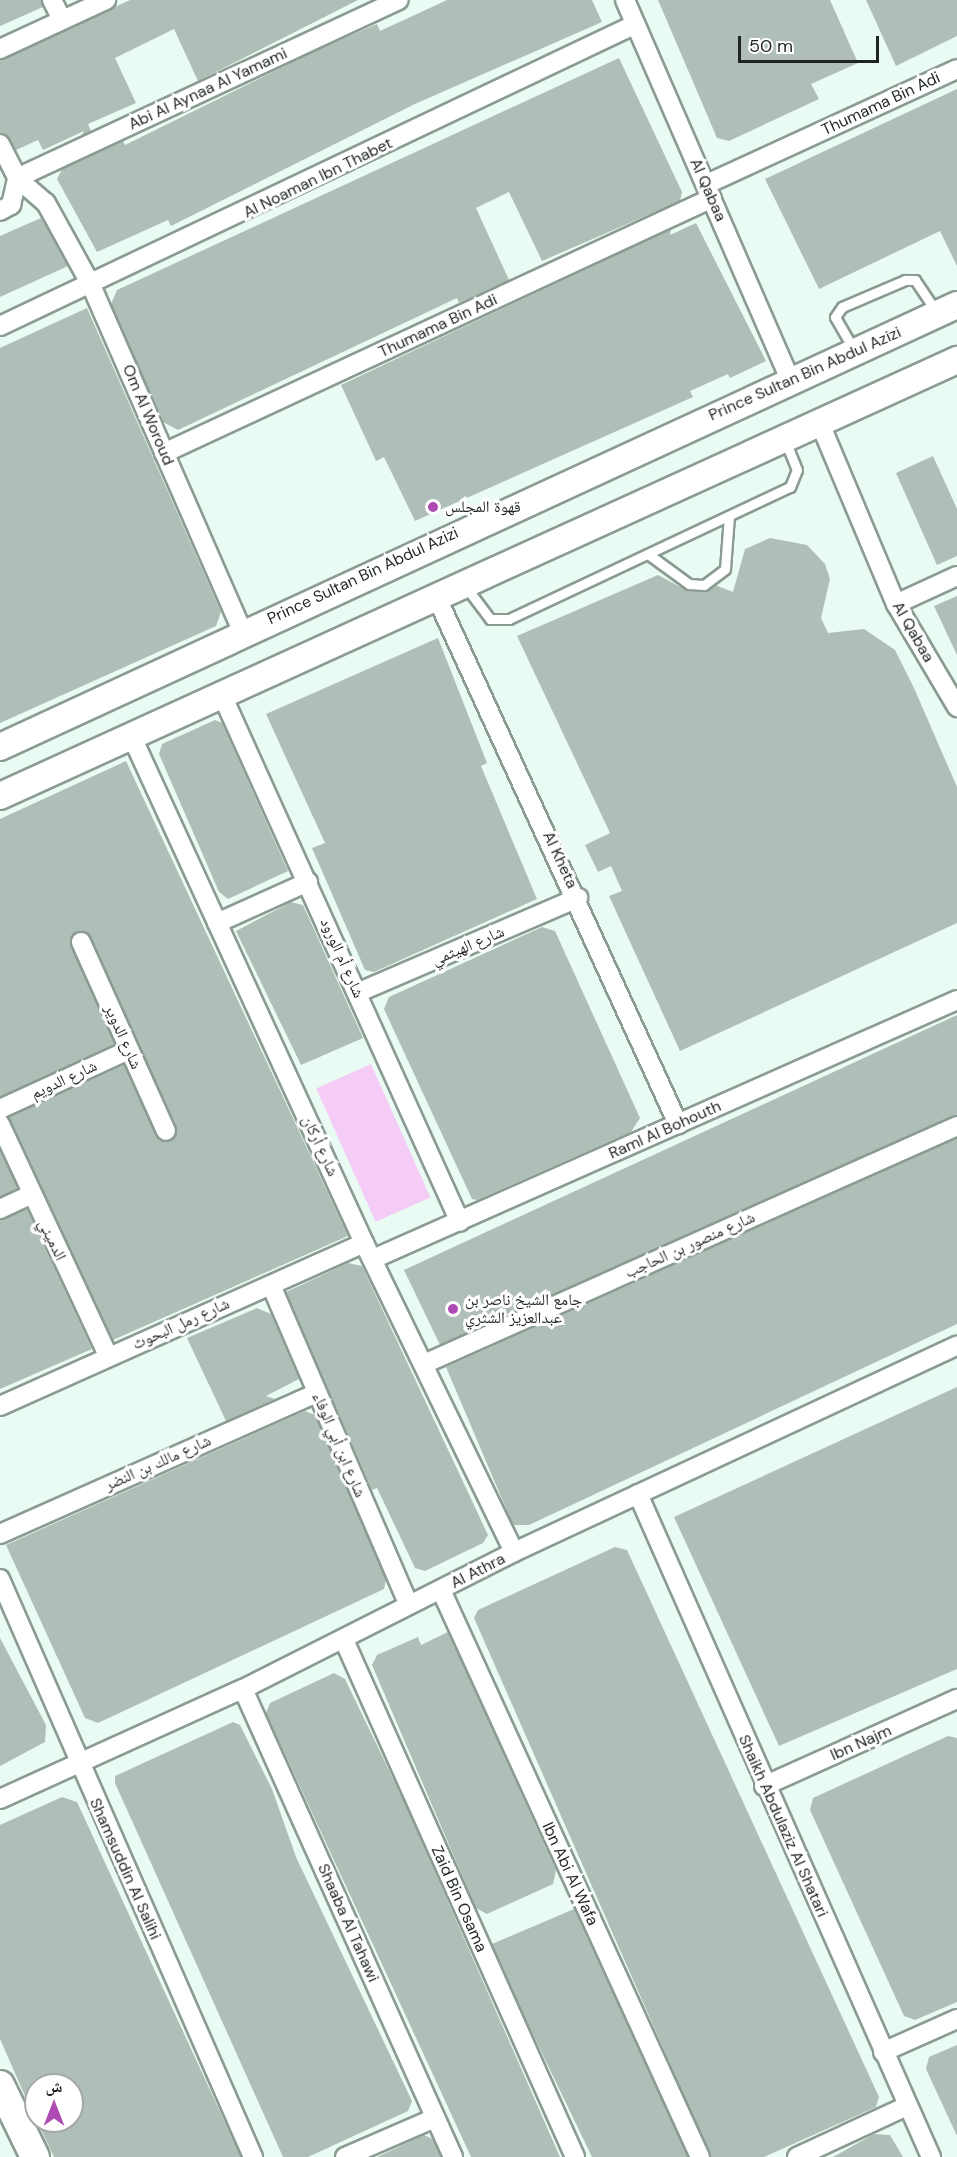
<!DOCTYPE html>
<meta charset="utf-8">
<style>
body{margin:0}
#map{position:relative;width:957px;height:2157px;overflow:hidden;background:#e9fbf2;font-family:"DM Sans","Noto Naskh Arabic",sans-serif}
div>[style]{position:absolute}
.green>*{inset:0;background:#f5ccf5;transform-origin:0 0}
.building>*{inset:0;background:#afbfb7}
.roads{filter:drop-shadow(2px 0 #8a9b92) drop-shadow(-2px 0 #8a9b92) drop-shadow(0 2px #8a9b92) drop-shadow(0 -2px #8a9b92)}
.lane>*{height:9px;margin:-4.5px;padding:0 4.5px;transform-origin:4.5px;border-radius:4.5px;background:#fff}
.street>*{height:18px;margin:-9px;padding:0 9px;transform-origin:9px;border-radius:9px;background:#fff}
.secondary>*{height:26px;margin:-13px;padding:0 13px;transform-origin:13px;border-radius:13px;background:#fff}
.primary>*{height:28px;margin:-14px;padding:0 14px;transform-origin:14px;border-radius:14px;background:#fff}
.dots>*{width:16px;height:16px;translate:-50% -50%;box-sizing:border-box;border:3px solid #fff;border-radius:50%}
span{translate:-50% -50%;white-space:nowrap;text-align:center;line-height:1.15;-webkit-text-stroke:6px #fff;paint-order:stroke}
.street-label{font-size:16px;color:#1f2622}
.poi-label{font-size:16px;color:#1f2622}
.left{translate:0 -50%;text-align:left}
.north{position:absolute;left:24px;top:2073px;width:60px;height:60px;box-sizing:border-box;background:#fff;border:2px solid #a5a8a7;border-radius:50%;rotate:0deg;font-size:16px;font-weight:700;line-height:24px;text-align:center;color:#1f2622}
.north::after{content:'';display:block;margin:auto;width:21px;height:27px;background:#ad4bb2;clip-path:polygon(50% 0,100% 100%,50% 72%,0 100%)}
.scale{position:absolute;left:738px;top:36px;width:141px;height:27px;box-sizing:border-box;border:3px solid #1f2622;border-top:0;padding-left:8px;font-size:18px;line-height:21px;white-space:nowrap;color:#1f2622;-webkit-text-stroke:4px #fff;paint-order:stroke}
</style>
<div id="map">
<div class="green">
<i style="left:371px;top:1064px;width:146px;height:60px;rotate:66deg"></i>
</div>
<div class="building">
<i style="clip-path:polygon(0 0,41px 0,43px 7px,0 26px)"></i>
<i style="clip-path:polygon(130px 0,358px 0,198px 81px,174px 29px,115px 58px,136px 103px,88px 124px,91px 131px,81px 136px,84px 131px,43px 150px,38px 140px,16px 150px,0 133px,0 60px)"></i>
<i style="clip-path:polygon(447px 0,592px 0,602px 22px,415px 104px,171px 226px,168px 220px,97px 252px,57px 179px,62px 169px,123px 141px,125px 145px,317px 50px,377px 24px,380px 31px)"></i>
<i style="clip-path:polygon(658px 0,830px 0,858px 63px,811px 84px,819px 99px,729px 141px,717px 138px)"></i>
<i style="clip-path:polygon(866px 0,957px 0,957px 36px,896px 66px)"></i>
<i style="clip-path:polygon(619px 58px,682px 192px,680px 201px,542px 261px,509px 192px,476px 208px,509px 280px,459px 303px,457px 298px,178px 430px,163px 422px,111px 304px,117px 290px)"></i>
<i style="clip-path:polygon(957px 89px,957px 266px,940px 231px,819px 289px,765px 179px)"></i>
<i style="clip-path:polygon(41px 218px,68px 266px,0 297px,0 236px)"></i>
<i style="clip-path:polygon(696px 223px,766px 361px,730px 378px,728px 374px,690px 391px,693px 397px,415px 521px,384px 457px,376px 461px,341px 385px,671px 229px,670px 235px)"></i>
<i style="clip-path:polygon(87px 308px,221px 612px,216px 626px,0 723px,0 348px)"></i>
<i style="clip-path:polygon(933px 456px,957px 509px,957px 556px,937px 565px,896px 473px)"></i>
<i style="clip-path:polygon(770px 538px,807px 545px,825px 564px,830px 579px,821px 618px,828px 633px,864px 629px,895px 650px,914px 688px,957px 787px,957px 923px,680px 1051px,609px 896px,622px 891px,611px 866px,598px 872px,585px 845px,610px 833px,517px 636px,658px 575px,688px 591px,704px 592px,715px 585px,733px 592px,745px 549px)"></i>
<i style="clip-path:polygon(957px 596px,957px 655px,934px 606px)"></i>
<i style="clip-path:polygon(438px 638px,487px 763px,481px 766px,537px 899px,374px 972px,365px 970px,312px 848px,325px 843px,266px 714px)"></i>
<i style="clip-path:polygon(215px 720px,222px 723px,288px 871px,228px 899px,219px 892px,159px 754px,162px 744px)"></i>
<i style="clip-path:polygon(126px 761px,348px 1236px,113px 1340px,9px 1117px,124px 1065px,159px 1140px,171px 1141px,176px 1127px,91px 937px,83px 931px,72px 935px,71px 946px,115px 1044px,0 1097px,0 819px)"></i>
<i style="clip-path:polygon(291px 902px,303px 905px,363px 1038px,301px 1065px,236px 931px)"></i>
<i style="clip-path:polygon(542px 927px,555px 931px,640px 1118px,631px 1132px,477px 1200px,472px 1199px,384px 1009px,389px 997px)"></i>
<i style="clip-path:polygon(957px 1015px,957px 1115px,440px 1345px,404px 1270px)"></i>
<i style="clip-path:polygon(957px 1138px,957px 1324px,529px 1525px,513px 1525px,446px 1367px)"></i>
<i style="clip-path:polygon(0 1151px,18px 1188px,0 1197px)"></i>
<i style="clip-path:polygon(27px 1209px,92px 1349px,0 1389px,0 1220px)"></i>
<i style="clip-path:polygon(348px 1263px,362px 1266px,488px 1535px,483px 1543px,425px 1571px,415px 1568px,377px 1488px,372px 1490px,286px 1292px)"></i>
<i style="clip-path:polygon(257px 1308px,271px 1314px,299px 1379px,266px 1396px,275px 1399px,226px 1421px,187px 1338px)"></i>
<i style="clip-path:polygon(957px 1387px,957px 1669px,779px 1746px,674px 1517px)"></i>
<i style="clip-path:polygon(305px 1411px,315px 1415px,386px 1580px,384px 1589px,98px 1723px,85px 1718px,6px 1545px)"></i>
<i style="clip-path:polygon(615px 1547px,627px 1550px,879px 2097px,876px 2107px,764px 2157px,711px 2157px,474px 1618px,478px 1610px)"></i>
<i style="clip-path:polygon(448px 1632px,556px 1870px,553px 1884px,487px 1914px,476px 1908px,372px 1665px,377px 1655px,418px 1637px,421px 1645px)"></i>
<i style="clip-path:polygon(0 1638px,46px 1725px,45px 1742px,0 1766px)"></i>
<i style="clip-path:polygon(334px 1673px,345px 1679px,402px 1797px,560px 2157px,464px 2157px,471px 2157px,266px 1713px,270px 1703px)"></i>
<i style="clip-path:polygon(233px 1722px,240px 1725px,272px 1789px,296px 1857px,412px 2101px,408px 2111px,308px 2157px,283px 2157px,115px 1783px,115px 1776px)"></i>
<i style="clip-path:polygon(948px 1736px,957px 1738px,957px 2002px,915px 2020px,904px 2016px,810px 1810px,813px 1798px)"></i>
<i style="clip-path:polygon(62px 1797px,77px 1802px,241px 2157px,54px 2157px,37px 2121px,72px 2121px,72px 2085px,36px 2085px,36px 2121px,0 2039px,0 1825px)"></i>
<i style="clip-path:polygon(574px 1909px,688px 2157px,592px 2157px,526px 2020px,492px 1944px)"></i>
<i style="clip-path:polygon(957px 2045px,957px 2136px,926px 2069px,929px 2057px)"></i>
<i style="clip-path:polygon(874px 2134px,890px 2135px,903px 2157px,833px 2157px)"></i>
<i style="clip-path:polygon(424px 2135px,433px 2139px,441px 2157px,377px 2157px)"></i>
</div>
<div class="roads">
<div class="lane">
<i style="left:854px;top:350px;width:38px;rotate:-120deg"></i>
<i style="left:835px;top:317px;width:12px;rotate:-55deg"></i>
<i style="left:842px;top:307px;width:69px;rotate:-23.2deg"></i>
<i style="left:905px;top:280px;width:10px"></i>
<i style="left:915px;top:280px;width:37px;rotate:56deg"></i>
<i style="left:648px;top:554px;width:51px;rotate:36.2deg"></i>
<i style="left:689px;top:584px;width:15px;rotate:4deg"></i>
<i style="left:704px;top:585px;width:26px;rotate:-37deg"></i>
<i style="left:725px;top:569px;width:53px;rotate:-85.7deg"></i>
<i style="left:466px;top:587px;width:40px;rotate:53deg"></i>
<i style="left:490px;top:619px;width:19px"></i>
<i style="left:509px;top:619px;width:310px;rotate:-25.2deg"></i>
<i style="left:790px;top:487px;width:18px;rotate:-68deg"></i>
<i style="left:797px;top:470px;width:31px;rotate:-112deg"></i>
</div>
<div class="street">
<i style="left:52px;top:0;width:22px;rotate:63deg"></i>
<i style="left:625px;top:0;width:416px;rotate:66.5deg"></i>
<i style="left:0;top:49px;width:117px;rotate:-24.8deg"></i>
<i style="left:0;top:144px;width:38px;rotate:63deg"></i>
<i style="left:17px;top:178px;width:421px;rotate:-25deg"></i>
<i style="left:707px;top:184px;width:275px;rotate:-24.7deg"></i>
<i style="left:0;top:211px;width:13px;rotate:-29deg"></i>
<i style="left:11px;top:205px;width:28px;rotate:-77deg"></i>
<i style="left:17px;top:178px;width:38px;rotate:41deg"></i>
<i style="left:46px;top:203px;width:94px;rotate:61.2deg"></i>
<i style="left:91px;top:285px;width:378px;rotate:66.4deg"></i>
<i style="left:0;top:326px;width:702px;rotate:-25.4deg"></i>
<i style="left:819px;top:421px;width:199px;rotate:67.2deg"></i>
<i style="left:896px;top:604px;width:120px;rotate:59.4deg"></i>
<i style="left:164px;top:453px;width:604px;rotate:-24.95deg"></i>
<i style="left:437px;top:598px;width:579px;rotate:65.38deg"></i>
<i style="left:896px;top:604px;width:67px;rotate:-24.7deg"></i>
<i style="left:222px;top:695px;width:578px;rotate:65.7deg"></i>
<i style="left:132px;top:737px;width:557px;rotate:65.37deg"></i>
<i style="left:364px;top:1243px;width:343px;rotate:64.1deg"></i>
<i style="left:217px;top:923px;width:100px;rotate:-24.3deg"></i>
<i style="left:81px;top:942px;width:207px;rotate:65.8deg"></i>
<i style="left:357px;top:993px;width:241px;rotate:-23.3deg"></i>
<i style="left:0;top:1109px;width:142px;rotate:-24.6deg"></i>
<i style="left:0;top:1124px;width:256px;rotate:65deg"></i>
<i style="left:0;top:1209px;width:33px;rotate:-25deg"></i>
<i style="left:373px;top:1259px;width:639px;rotate:-23.92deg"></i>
<i style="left:271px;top:1285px;width:348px;rotate:66.7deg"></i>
<i style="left:424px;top:1364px;width:584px;rotate:-24.06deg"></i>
<i style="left:0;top:1406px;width:399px;rotate:-24.1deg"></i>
<i style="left:638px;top:1494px;width:725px;rotate:66.16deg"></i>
<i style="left:0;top:1534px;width:347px;rotate:-24deg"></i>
<i style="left:0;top:1579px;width:631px;rotate:66.36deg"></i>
<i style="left:441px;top:1590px;width:623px;rotate:65.45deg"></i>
<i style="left:344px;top:1640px;width:566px;rotate:65.92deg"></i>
<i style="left:243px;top:1689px;width:513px;rotate:65.83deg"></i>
<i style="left:764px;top:1786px;width:212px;rotate:-24.3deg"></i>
<i style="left:0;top:1799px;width:267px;rotate:-24.4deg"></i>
<i style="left:243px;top:1689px;width:304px;rotate:-26.8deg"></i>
<i style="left:514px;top:1552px;width:489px;rotate:-25deg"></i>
<i style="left:883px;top:2052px;width:81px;rotate:-24deg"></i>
<i style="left:345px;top:2157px;width:98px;rotate:-23.4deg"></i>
<i style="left:797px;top:2157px;width:121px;rotate:-24.9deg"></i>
</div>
<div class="secondary">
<i style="left:0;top:747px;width:1054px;rotate:-24.79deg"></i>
<i style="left:0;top:796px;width:1052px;rotate:-24.49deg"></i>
</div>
<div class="primary">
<i style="left:0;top:2085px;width:80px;rotate:64.1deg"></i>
</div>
</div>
<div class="dots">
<i style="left:433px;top:507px;background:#ad4bb2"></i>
<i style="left:453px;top:1309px;background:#ad4bb2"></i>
</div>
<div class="street-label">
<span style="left:208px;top:89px;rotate:-25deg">Abi Al Aynaa Al Yamami</span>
<span style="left:881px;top:104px;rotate:-25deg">Thumama Bin Adi</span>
<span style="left:318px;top:178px;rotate:-26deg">Al Noaman Ibn Thabet</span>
<span style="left:708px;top:190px;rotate:66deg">Al Qabaa</span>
<span style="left:438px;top:326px;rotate:-25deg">Thumama Bin Adi</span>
<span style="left:805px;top:374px;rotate:-24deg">Prince Sultan Bin Abdul Azizi</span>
<span style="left:148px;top:415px;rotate:67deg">Om Al Woroud</span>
<span style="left:363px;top:576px;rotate:-25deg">Prince Sultan Bin Abdul Azizi</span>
<span style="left:913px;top:632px;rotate:60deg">Al Qabaa</span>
<span style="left:560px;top:860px;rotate:65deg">Al Kheta</span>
<span style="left:468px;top:946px;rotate:-23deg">شارع الهيثمي</span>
<span style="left:342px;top:958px;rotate:66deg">شارع أم الورود</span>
<span style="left:123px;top:1037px;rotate:66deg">شارع الدوير</span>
<span style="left:64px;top:1080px;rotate:-25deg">شارع الدويم</span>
<span style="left:665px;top:1130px;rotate:-24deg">Raml Al Bohouth</span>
<span style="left:320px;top:1146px;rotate:65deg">شارع أركان</span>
<span style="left:52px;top:1240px;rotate:64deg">الدميني</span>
<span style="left:690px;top:1245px;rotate:-24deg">شارع منصور بن الحاجب</span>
<span style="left:181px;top:1324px;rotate:-24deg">شارع رمل البحوث</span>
<span style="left:339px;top:1445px;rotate:67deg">شارع ابن أبي الوفاء</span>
<span style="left:158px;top:1463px;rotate:-24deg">شارع مالك بن النضر</span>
<span style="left:478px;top:1571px;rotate:-27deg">Al Athra</span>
<span style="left:861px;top:1743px;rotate:-24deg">Ibn Najm</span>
<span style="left:783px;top:1826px;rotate:66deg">Shaikh Abdulaziz Al Shatari</span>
<span style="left:125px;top:1869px;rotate:66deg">Shamsuddin Al Salihi</span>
<span style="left:570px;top:1874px;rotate:65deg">Ibn Abi Al Wafa</span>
<span style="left:459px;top:1899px;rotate:66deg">Zaid Bin Osama</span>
<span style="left:348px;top:1923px;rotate:66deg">Shaaba Al Tahawi</span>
</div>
<div class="poi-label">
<span class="left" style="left:445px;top:507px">قهوة المجلس</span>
<span class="left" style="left:465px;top:1309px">جامع الشيخ ناصر بن<br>عبدالعزيز الشثري</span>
</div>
<div class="north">ش</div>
<div class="scale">50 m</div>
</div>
